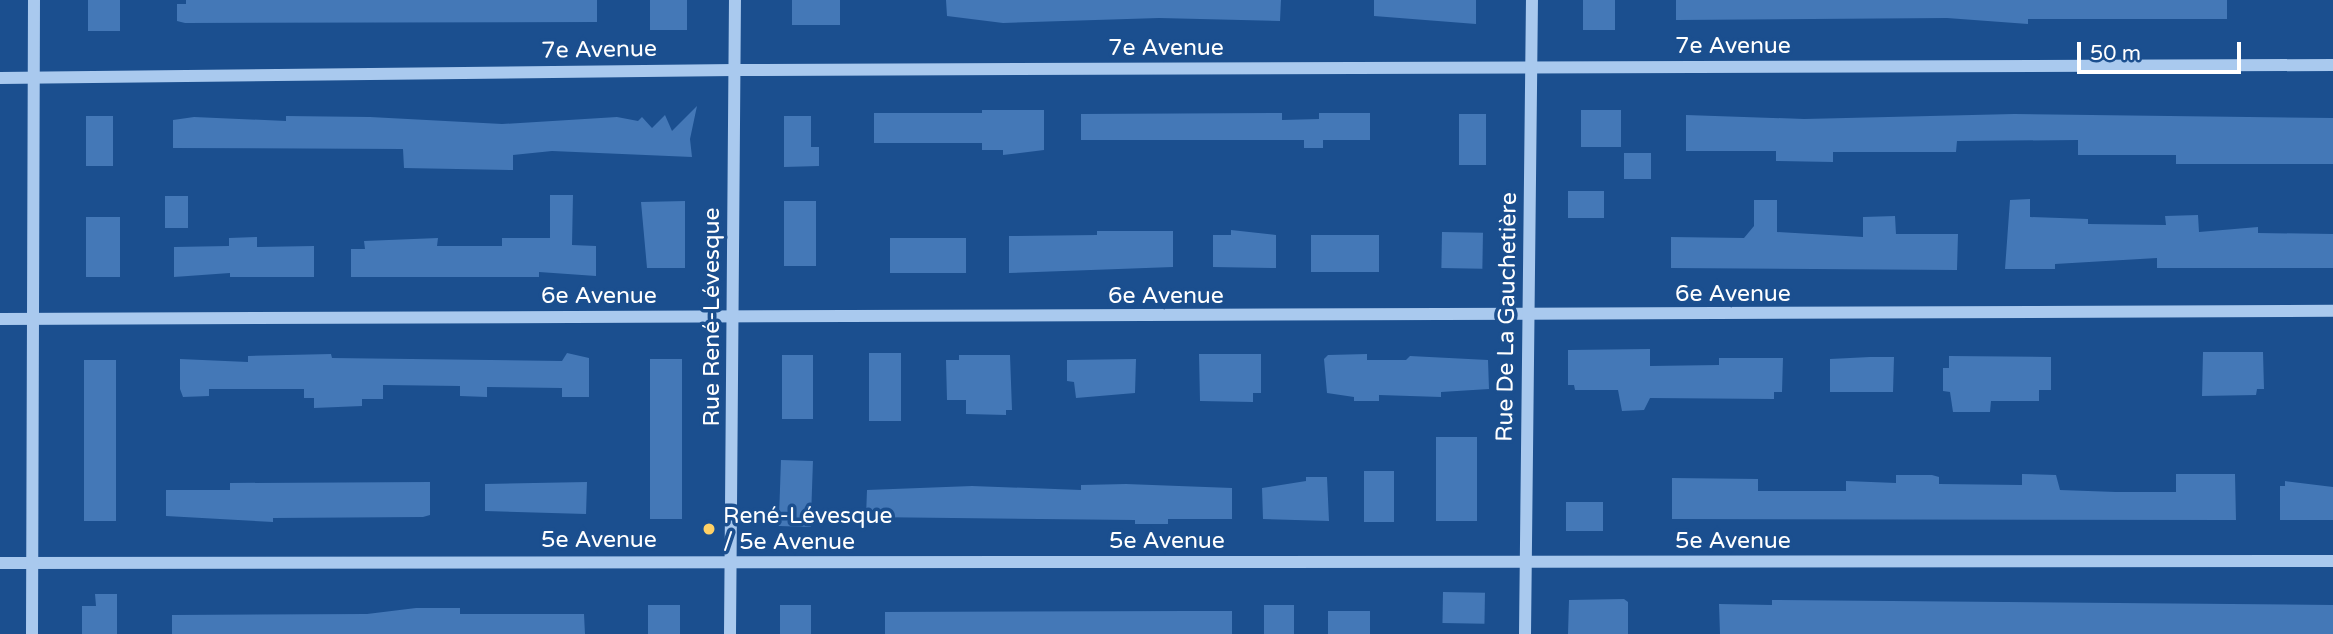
<!DOCTYPE html>
<meta charset="utf-8">
<style>
body{margin:0}
#map{position:relative;width:2333px;height:634px;overflow:hidden;background:#1b4f8f;font-family:"Varela Round",sans-serif}
div>[style]{position:absolute}
.building>*{inset:0;background:#4478b7;transform-origin:0 0}
.minor>*{height:12px;margin:-6px;padding:0 6px;transform-origin:6px;border-radius:6px;background:#a9c9ee}
.dots>*{width:19px;height:19px;translate:-50% -50%;box-sizing:border-box;border:4px solid #1b4f8f;border-radius:50%}
span{translate:-50% -50%;white-space:nowrap;text-align:center;line-height:1.15;-webkit-text-stroke:7px #1b4f8f;paint-order:stroke}
.street-label{font-size:23px;color:#fff}
.poi-label{font-size:23px;color:#fff}
.left{translate:0 -50%;text-align:left}
.scale{position:absolute;left:2077px;top:42px;width:164px;height:32px;box-sizing:border-box;border:4px solid #fff;border-top:0;padding-left:9px;font-size:21px;line-height:24px;white-space:nowrap;color:#fff;-webkit-text-stroke:5px #1b4f8f;paint-order:stroke}
</style>
<div id="map">
<div class="building">
<i style="left:88px;top:0;width:32px;height:31px"></i>
<i style="clip-path:polygon(186px 0,597px 0,597px 22px,185px 23px,177px 21px,177px 4px,186px 4px)"></i>
<i style="left:650px;top:0;width:37px;height:30px"></i>
<i style="left:792px;top:0;width:48px;height:25px"></i>
<i style="clip-path:polygon(946px 0,1281px 0,1280px 21px,1159px 18px,1003px 23px,947px 16px)"></i>
<i style="clip-path:polygon(1374px 0,1476px 0,1476px 24px,1374px 16px)"></i>
<i style="left:1583px;top:0;width:32px;height:30px"></i>
<i style="clip-path:polygon(1676px 0,2227px 0,2227px 19px,2028px 19px,2028px 24px,1947px 18px,1676px 20px)"></i>
<i style="clip-path:polygon(697px 106px,690px 139px,692px 157px,552px 151px,513px 155px,513px 170px,404px 168px,403px 149px,173px 148px,173px 120px,194px 117px,286px 121px,286px 116px,370px 117px,502px 124px,617px 117px,638px 121px,642px 117px,652px 128px,665px 115px,672px 131px)"></i>
<i style="clip-path:polygon(982px 110px,1044px 110px,1044px 150px,1003px 155px,1003px 150px,982px 150px,982px 143px,874px 143px,874px 113px,982px 113px)"></i>
<i style="left:1581px;top:110px;width:40px;height:37px"></i>
<i style="clip-path:polygon(1282px 113px,1282px 120px,1319px 119px,1319px 113px,1370px 113px,1370px 140px,1323px 140px,1323px 148px,1304px 148px,1304px 140px,1081px 140px,1081px 114px)"></i>
<i style="left:1459px;top:114px;width:27px;height:51px"></i>
<i style="clip-path:polygon(2014px 114px,2333px 118px,2333px 164px,2176px 164px,2176px 155px,2078px 155px,2078px 140px,1957px 141px,1956px 152px,1833px 152px,1833px 162px,1776px 161px,1776px 151px,1686px 151px,1686px 115px,1804px 119px)"></i>
<i style="left:113px;top:116px;width:50px;height:27px;rotate:90deg"></i>
<i style="clip-path:polygon(784px 116px,811px 116px,811px 147px,819px 147px,819px 166px,784px 167px)"></i>
<i style="left:1624px;top:153px;width:27px;height:26px"></i>
<i style="left:1568px;top:191px;width:36px;height:27px"></i>
<i style="clip-path:polygon(550px 195px,573px 195px,572px 245px,596px 246px,596px 276px,539px 272px,539px 277px,351px 277px,351px 249px,365px 249px,364px 241px,438px 238px,437px 246px,502px 246px,502px 238px,550px 238px)"></i>
<i style="left:165px;top:196px;width:23px;height:32px"></i>
<i style="clip-path:polygon(2030px 199px,2030px 217px,2088px 219px,2088px 224px,2166px 225px,2165px 216px,2198px 215px,2199px 232px,2258px 227px,2258px 233px,2333px 234px,2333px 268px,2157px 268px,2157px 258px,2055px 264px,2055px 269px,2005px 269px,2010px 200px)"></i>
<i style="clip-path:polygon(1754px 200px,1777px 200px,1777px 232px,1863px 237px,1863px 217px,1895px 216px,1896px 234px,1958px 234px,1957px 270px,1671px 268px,1671px 237px,1744px 238px,1754px 226px)"></i>
<i style="clip-path:polygon(685px 201px,685px 268px,647px 268px,641px 202px)"></i>
<i style="left:784px;top:201px;width:32px;height:65px"></i>
<i style="left:86px;top:217px;width:34px;height:60px"></i>
<i style="clip-path:polygon(1231px 230px,1276px 235px,1276px 268px,1213px 267px,1213px 235px,1231px 235px)"></i>
<i style="clip-path:polygon(1097px 231px,1173px 231px,1173px 267px,1009px 273px,1009px 236px,1097px 235px)"></i>
<i style="left:1442px;top:232px;width:41px;height:36px;rotate:1deg"></i>
<i style="left:1311px;top:235px;width:68px;height:37px"></i>
<i style="clip-path:polygon(257px 237px,257px 247px,314px 246px,314px 277px,230px 277px,230px 273px,174px 277px,174px 247px,229px 246px,229px 238px)"></i>
<i style="left:890px;top:238px;width:76px;height:35px"></i>
<i style="clip-path:polygon(1650px 349px,1650px 366px,1719px 365px,1719px 358px,1783px 358px,1782px 392px,1774px 392px,1774px 399px,1650px 398px,1644px 410px,1622px 411px,1618px 390px,1575px 390px,1574px 385px,1568px 385px,1568px 350px)"></i>
<i style="clip-path:polygon(2203px 352px,2263px 352px,2264px 389px,2257px 389px,2256px 395px,2202px 396px)"></i>
<i style="clip-path:polygon(567px 353px,589px 358px,589px 397px,562px 397px,562px 388px,487px 387px,487px 397px,460px 396px,460px 386px,383px 385px,383px 399px,362px 399px,362px 406px,314px 408px,314px 398px,304px 398px,304px 389px,209px 389px,209px 396px,183px 397px,180px 389px,180px 359px,248px 362px,248px 356px,331px 354px,332px 358px,562px 361px)"></i>
<i style="left:869px;top:353px;width:32px;height:68px"></i>
<i style="clip-path:polygon(1199px 354px,1261px 354px,1261px 393px,1253px 393px,1253px 402px,1200px 401px)"></i>
<i style="clip-path:polygon(1367px 354px,1367px 360px,1406px 360px,1410px 356px,1488px 360px,1489px 389px,1441px 392px,1441px 397px,1379px 395px,1379px 401px,1354px 401px,1354px 397px,1327px 393px,1324px 359px,1328px 355px)"></i>
<i style="left:782px;top:355px;width:31px;height:64px"></i>
<i style="clip-path:polygon(959px 355px,1010px 355px,1012px 410px,1006px 410px,1006px 415px,966px 414px,966px 400px,947px 400px,946px 360px,959px 360px)"></i>
<i style="clip-path:polygon(1949px 356px,2051px 357px,2051px 390px,2039px 390px,2039px 401px,1991px 401px,1990px 412px,1953px 412px,1950px 392px,1943px 391px,1943px 368px,1949px 368px)"></i>
<i style="clip-path:polygon(1870px 357px,1894px 357px,1893px 392px,1830px 392px,1830px 359px)"></i>
<i style="left:650px;top:359px;width:32px;height:160px"></i>
<i style="clip-path:polygon(1136px 359px,1135px 393px,1076px 398px,1074px 382px,1067px 381px,1067px 360px)"></i>
<i style="left:84px;top:360px;width:32px;height:161px"></i>
<i style="left:1436px;top:437px;width:41px;height:84px"></i>
<i style="left:781px;top:460px;width:32px;height:66px;rotate:2deg"></i>
<i style="left:1364px;top:471px;width:30px;height:51px"></i>
<i style="clip-path:polygon(2022px 474px,2056px 475px,2060px 490px,2116px 492px,2176px 492px,2176px 474px,2235px 474px,2236px 520px,1672px 519px,1672px 478px,1758px 479px,1758px 491px,1846px 491px,1846px 481px,1896px 483px,1896px 475px,1932px 475px,1939px 477px,1939px 484px,2022px 485px)"></i>
<i style="clip-path:polygon(1306px 477px,1327px 477px,1329px 521px,1263px 519px,1262px 488px,1306px 481px)"></i>
<i style="clip-path:polygon(2285px 481px,2333px 487px,2333px 520px,2280px 520px,2280px 486px,2285px 486px)"></i>
<i style="clip-path:polygon(430px 482px,430px 515px,423px 517px,273px 518px,273px 522px,166px 516px,166px 490px,230px 490px,230px 483px)"></i>
<i style="clip-path:polygon(587px 482px,586px 514px,485px 511px,485px 484px)"></i>
<i style="clip-path:polygon(1126px 484px,1232px 488px,1232px 519px,1168px 519px,1168px 524px,1135px 524px,1135px 520px,866px 517px,867px 490px,972px 486px,1081px 490px,1081px 485px)"></i>
<i style="left:1566px;top:502px;width:37px;height:29px"></i>
<i style="left:1443px;top:592px;width:42px;height:31px;rotate:1deg"></i>
<i style="clip-path:polygon(95px 594px,117px 594px,117px 634px,82px 634px,82px 606px,96px 606px)"></i>
<i style="clip-path:polygon(1624px 599px,1628px 602px,1628px 634px,1568px 634px,1569px 600px)"></i>
<i style="clip-path:polygon(1772px 600px,2333px 605px,2333px 634px,1720px 634px,1719px 604px,1772px 605px)"></i>
<i style="left:648px;top:605px;width:32px;height:29px"></i>
<i style="left:780px;top:605px;width:31px;height:29px"></i>
<i style="left:1294px;top:605px;width:29px;height:30px;rotate:90deg"></i>
<i style="clip-path:polygon(416px 608px,460px 608px,460px 614px,584px 614px,585px 634px,172px 634px,172px 615px,367px 614px)"></i>
<i style="clip-path:polygon(1189px 611px,1232px 611px,1232px 634px,885px 634px,885px 612px)"></i>
<i style="left:1328px;top:611px;width:42px;height:23px"></i>
</div>
<div class="minor">
<i style="left:0;top:78px;width:735px;rotate:-0.62deg"></i>
<i style="left:735px;top:70px;width:1598px;rotate:-0.18deg"></i>
<i style="left:0;top:319px;width:2333px;rotate:-0.2deg"></i>
<i style="left:0;top:563px;width:2333px;rotate:-0.05deg"></i>
<i style="left:32px;top:634px;width:634px;rotate:-89.82deg"></i>
<i style="left:730px;top:634px;width:634px;rotate:-89.55deg"></i>
<i style="left:1525px;top:634px;width:634px;rotate:-89.37deg"></i>
</div>
<div class="dots">
<i style="left:709px;top:529px;background:#ffd166"></i>
</div>
<div class="street-label">
<span style="left:1733px;top:46px">7e Avenue</span>
<span style="left:1166px;top:48px">7e Avenue</span>
<span style="left:599px;top:50px;rotate:-1deg">7e Avenue</span>
<span style="left:1733px;top:294px">6e Avenue</span>
<span style="left:599px;top:296px">6e Avenue</span>
<span style="left:1166px;top:296px">6e Avenue</span>
<span style="left:712px;top:317px;rotate:-90deg">Rue René-Lévesque</span>
<span style="left:1507px;top:317px;rotate:-89deg">Rue De La Gauchetière</span>
<span style="left:599px;top:540px">5e Avenue</span>
<span style="left:1167px;top:541px">5e Avenue</span>
<span style="left:1733px;top:541px">5e Avenue</span>
</div>
<div class="poi-label">
<span class="left" style="left:723px;top:529px">René-Lévesque<br>/ 5e Avenue</span>
</div>
<div class="scale">50 m</div>
</div>
